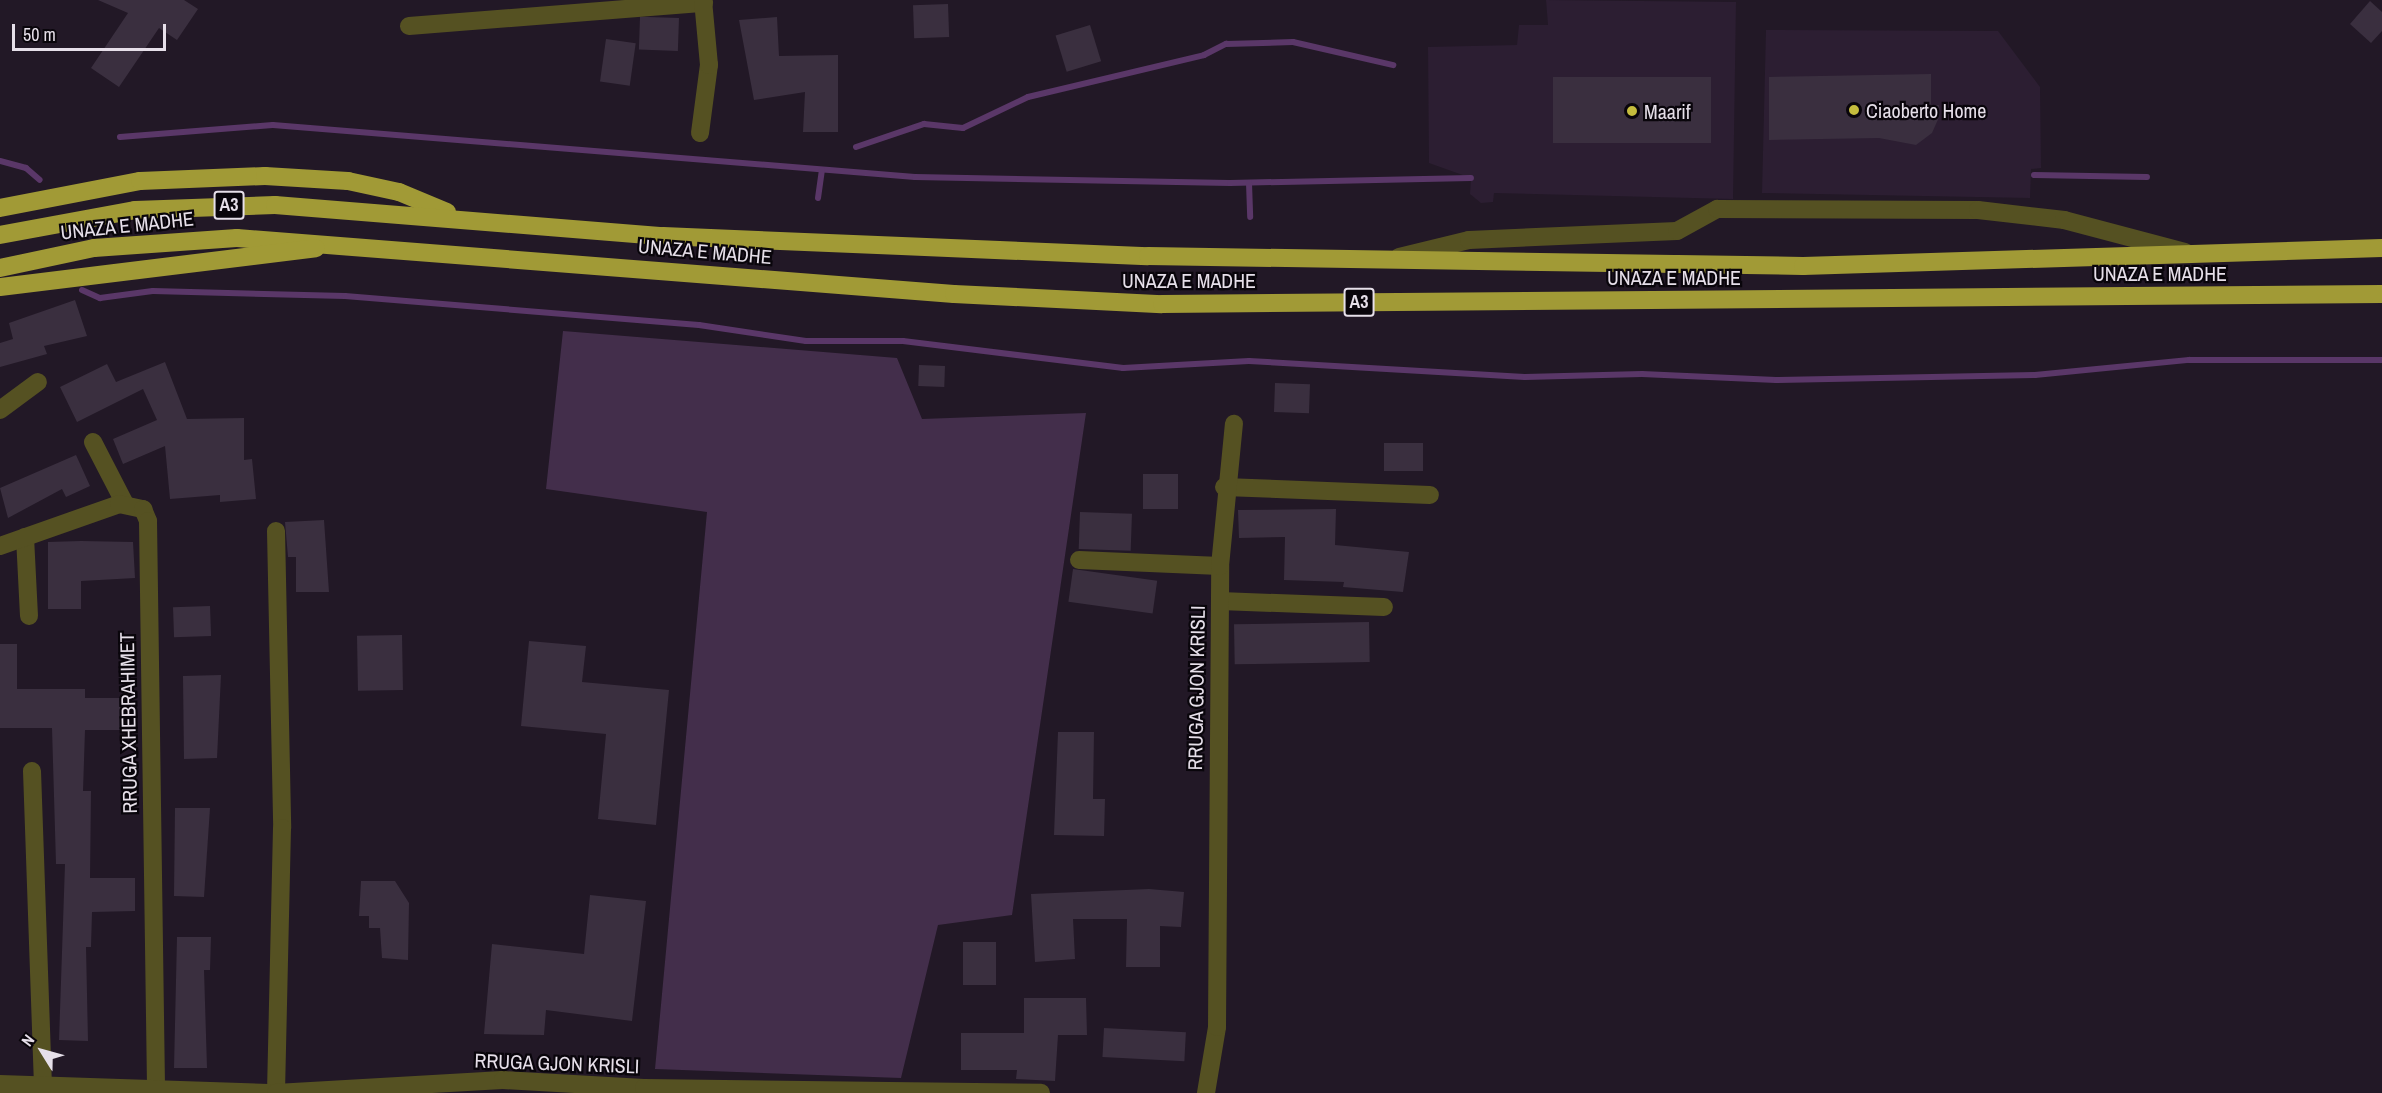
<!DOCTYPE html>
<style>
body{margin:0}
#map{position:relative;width:2382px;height:1093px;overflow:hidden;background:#221826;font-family:"Archivo Narrow",sans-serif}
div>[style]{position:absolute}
.built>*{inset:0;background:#2c1e32}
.green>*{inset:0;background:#432e4b}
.stream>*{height:6px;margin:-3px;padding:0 3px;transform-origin:3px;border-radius:3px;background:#5a3768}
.building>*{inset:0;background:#3a2f3f;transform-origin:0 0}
.minor>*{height:18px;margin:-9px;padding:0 9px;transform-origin:9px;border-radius:9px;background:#555122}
.highway>*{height:18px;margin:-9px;padding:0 9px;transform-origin:9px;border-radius:9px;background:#a19a36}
.dots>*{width:16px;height:16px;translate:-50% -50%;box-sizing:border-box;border:3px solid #09050b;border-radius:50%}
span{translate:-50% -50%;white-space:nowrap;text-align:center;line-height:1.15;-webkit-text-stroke:4.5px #09050b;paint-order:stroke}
.shield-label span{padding:2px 4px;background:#09050b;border:2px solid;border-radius:4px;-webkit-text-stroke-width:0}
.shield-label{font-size:18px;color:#e6dfe9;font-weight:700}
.poi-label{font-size:20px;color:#e6dfe9}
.left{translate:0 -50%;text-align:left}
.street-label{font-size:20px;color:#e6dfe9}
.north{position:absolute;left:12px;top:1021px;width:60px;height:60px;-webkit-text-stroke:4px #09050b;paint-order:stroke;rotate:307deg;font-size:16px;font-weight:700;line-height:24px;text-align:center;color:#e6dfe9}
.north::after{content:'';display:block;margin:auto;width:21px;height:27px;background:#e6dfe9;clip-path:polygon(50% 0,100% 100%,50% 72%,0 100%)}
.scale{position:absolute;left:12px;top:24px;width:154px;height:27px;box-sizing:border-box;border:3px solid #e6dfe9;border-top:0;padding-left:8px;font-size:18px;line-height:21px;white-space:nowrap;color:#e6dfe9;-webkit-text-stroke:4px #09050b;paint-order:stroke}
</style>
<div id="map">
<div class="built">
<i style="clip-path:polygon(1546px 0,1736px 2px,1733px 199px,1494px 193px,1493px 202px,1481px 203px,1470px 194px,1471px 178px,1429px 163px,1428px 47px,1517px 45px,1519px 25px,1548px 25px)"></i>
<i style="clip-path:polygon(1766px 30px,1998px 31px,2040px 87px,2041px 168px,2031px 169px,2030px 198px,1762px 193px)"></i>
</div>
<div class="green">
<i style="clip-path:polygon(563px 331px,897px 358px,922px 419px,1086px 413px,1012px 915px,938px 925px,901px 1078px,655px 1069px,707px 512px,546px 489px)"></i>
</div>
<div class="stream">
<i style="left:120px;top:137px;width:153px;rotate:-4.5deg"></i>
<i style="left:273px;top:125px;width:644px;rotate:4.63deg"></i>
<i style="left:915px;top:177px;width:315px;rotate:1.1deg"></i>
<i style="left:1230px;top:183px;width:241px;rotate:-1.2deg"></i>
<i style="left:856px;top:147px;width:72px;rotate:-18.7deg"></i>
<i style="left:924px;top:124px;width:39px;rotate:6deg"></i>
<i style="left:963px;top:128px;width:72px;rotate:-25.5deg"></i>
<i style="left:1028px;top:97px;width:181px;rotate:-13.4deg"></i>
<i style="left:1204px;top:55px;width:25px;rotate:-27deg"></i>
<i style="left:1226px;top:44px;width:67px;rotate:-1.7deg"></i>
<i style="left:1293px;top:42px;width:103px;rotate:13deg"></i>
<i style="left:0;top:161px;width:27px;rotate:15deg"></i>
<i style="left:26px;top:168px;width:18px;rotate:41deg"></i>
<i style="left:2034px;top:175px;width:113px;rotate:1deg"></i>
<i style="left:1249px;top:183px;width:34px;rotate:88deg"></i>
<i style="left:818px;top:198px;width:28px;rotate:-82deg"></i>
<i style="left:82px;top:290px;width:20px;rotate:24deg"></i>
<i style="left:100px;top:298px;width:53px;rotate:-7.5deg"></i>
<i style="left:153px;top:291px;width:192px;rotate:1.5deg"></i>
<i style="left:345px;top:296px;width:355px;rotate:4.7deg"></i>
<i style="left:699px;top:325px;width:108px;rotate:8.5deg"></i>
<i style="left:806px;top:341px;width:97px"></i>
<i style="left:903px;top:341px;width:222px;rotate:7deg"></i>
<i style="left:1123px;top:368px;width:126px;rotate:-3.2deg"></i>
<i style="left:1249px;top:361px;width:276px;rotate:3.3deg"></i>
<i style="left:1525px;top:377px;width:117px;rotate:-1.5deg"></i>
<i style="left:1642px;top:374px;width:134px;rotate:2.6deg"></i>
<i style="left:1776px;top:380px;width:259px;rotate:-1.1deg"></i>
<i style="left:2035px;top:375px;width:155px;rotate:-5.6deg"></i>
<i style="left:2189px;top:360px;width:193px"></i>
</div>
<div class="building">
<i style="clip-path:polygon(98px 0,184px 0,198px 9px,177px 40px,159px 28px,119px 87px,91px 68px,128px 13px)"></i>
<i style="clip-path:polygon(2370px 1px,2382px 12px,2382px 31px,2371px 43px,2350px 24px)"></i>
<i style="left:948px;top:4px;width:33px;height:35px;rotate:88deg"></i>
<i style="clip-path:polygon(777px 17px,779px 56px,838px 55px,838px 132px,803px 132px,805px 92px,754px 100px,739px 20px)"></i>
<i style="left:679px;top:18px;width:33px;height:39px;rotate:92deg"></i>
<i style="left:1090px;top:25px;width:38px;height:36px;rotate:73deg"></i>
<i style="left:606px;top:39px;width:30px;height:43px;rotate:8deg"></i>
<i style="clip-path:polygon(1931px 74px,1931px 105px,1939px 105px,1940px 115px,1932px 133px,1916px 145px,1879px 138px,1769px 140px,1769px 77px)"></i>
<i style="left:1553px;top:77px;width:158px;height:66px"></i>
<i style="clip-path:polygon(75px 300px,87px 336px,44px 346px,47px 354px,0 367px,0 343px,13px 339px,9px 323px)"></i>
<i style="clip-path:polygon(165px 362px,187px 419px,244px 418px,244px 460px,252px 459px,256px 499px,220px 502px,220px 495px,170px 499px,165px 446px,123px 464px,113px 439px,157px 420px,143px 389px,77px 422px,60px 387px,107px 364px,116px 382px)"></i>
<i style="left:919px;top:365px;width:26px;height:21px;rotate:2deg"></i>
<i style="left:1275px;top:383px;width:35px;height:29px;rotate:2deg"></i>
<i style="left:1423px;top:443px;width:28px;height:39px;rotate:90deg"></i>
<i style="clip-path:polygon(76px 455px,90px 486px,66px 497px,62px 489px,8px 518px,0 488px)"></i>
<i style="left:1143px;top:474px;width:35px;height:35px"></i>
<i style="clip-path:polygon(1336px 509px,1335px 545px,1409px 552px,1403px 592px,1343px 587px,1344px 582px,1284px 580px,1285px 537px,1239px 538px,1238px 510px)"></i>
<i style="left:1080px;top:512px;width:52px;height:37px;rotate:2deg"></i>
<i style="clip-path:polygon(324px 520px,329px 592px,296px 592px,296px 557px,288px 557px,285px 522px)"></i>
<i style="clip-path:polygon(81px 541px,133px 542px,135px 578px,81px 581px,81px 609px,48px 609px,48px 542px)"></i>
<i style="left:1073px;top:569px;width:85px;height:33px;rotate:8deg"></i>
<i style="left:210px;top:606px;width:30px;height:37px;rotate:88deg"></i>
<i style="left:1369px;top:622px;width:40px;height:135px;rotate:89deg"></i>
<i style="left:402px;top:635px;width:55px;height:45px;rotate:89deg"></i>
<i style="clip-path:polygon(529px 641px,586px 646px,582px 682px,669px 690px,656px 825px,598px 819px,606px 734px,521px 726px)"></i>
<i style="clip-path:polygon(0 644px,17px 644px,17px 689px,85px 689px,85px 698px,124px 698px,124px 730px,85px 730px,83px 791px,91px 791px,90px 878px,135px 878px,135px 911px,92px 912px,91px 947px,86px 947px,88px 1041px,59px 1040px,65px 864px,56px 864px,52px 728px,0 728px)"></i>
<i style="clip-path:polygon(221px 675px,217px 758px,184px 759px,183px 676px)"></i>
<i style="clip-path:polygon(1058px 732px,1094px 732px,1093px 799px,1105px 799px,1104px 836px,1054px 835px)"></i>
<i style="clip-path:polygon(175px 808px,210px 808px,204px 897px,174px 896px)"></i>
<i style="clip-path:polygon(361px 881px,395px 881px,409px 903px,408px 960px,382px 958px,380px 928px,369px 928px,369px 916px,359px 916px)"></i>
<i style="clip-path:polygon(1149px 889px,1184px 892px,1181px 927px,1160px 926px,1160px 967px,1126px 967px,1127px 919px,1073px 919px,1075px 959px,1035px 962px,1031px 894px)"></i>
<i style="clip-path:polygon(590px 895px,646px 901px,632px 1021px,546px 1010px,544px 1035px,484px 1034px,492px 944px,584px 954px)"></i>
<i style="clip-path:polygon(177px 937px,211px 937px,210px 970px,204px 970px,207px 1068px,174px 1068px)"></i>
<i style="left:963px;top:942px;width:33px;height:43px"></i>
<i style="clip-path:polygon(1024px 998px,1086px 998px,1087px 1035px,1058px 1035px,1055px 1081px,1016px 1079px,1017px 1070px,961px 1070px,961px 1033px,1024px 1033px)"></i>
<i style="left:1104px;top:1028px;width:82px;height:29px;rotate:3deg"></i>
</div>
<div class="minor">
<i style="left:409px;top:26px;width:296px;rotate:-4.5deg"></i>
<i style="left:700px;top:133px;width:69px;rotate:-82.5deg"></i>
<i style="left:709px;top:65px;width:65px;rotate:-95.3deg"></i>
<i style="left:1399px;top:257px;width:72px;rotate:-13.7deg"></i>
<i style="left:1469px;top:240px;width:208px;rotate:-2.5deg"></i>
<i style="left:1677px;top:231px;width:46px;rotate:-28.8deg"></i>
<i style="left:1717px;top:209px;width:261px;rotate:0.2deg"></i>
<i style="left:1978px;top:210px;width:87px;rotate:6.6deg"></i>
<i style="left:2064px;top:220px;width:125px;rotate:14.8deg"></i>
<i style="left:0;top:410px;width:47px;rotate:-36.4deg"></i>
<i style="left:93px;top:442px;width:70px;rotate:62.7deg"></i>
<i style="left:1224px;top:487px;width:206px;rotate:2.2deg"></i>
<i style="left:276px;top:531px;width:297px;rotate:88.8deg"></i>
<i style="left:282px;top:828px;width:265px;rotate:91.3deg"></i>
<i style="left:25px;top:537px;width:79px;rotate:87.1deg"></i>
<i style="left:0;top:546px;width:126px;rotate:-19.4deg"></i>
<i style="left:119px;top:504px;width:25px;rotate:12deg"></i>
<i style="left:143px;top:509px;width:13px;rotate:67deg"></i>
<i style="left:148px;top:521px;width:568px;rotate:89.19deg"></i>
<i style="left:1079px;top:560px;width:141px;rotate:2.4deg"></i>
<i style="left:1220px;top:601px;width:164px;rotate:2.1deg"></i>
<i style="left:32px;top:771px;width:311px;rotate:88deg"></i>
<i style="left:0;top:1084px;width:276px;rotate:1.9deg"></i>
<i style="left:276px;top:1093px;width:227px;rotate:-3.3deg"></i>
<i style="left:503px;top:1080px;width:141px;rotate:3.2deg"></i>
<i style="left:644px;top:1088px;width:397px;rotate:0.7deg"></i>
<i style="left:1206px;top:1093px;width:67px;rotate:-80.5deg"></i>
<i style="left:1217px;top:1027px;width:461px;rotate:-89.6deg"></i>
<i style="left:1220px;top:566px;width:143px;rotate:-84.4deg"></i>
</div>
<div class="highway">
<i style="left:0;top:208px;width:143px;rotate:-10.9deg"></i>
<i style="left:140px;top:181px;width:125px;rotate:-2.3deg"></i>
<i style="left:265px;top:176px;width:83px;rotate:3.4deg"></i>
<i style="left:348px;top:181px;width:52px;rotate:12.2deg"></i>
<i style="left:399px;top:192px;width:52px;rotate:22.6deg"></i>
<i style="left:0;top:235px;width:137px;rotate:-10.5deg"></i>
<i style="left:135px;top:210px;width:140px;rotate:-2deg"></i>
<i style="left:275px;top:205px;width:389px;rotate:4.6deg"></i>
<i style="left:663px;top:236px;width:485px;rotate:2.4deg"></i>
<i style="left:1148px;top:256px;width:655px;rotate:0.87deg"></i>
<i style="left:1803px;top:266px;width:579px;rotate:-1.78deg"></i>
<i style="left:0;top:268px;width:96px;rotate:-12deg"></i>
<i style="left:94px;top:248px;width:143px;rotate:-4deg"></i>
<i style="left:237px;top:238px;width:719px;rotate:4.47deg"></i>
<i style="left:954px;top:294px;width:208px;rotate:2.8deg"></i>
<i style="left:1162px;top:304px;width:1220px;rotate:-0.47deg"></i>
<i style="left:0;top:287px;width:318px;rotate:-7deg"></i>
</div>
<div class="dots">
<i style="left:1854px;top:110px;background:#c5bc3d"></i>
<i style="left:1632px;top:111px;background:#c5bc3d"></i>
</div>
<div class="shield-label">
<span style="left:229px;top:205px">A3</span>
<span style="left:1359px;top:302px">A3</span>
</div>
<div class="poi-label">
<span class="left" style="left:1866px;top:110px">Ciaoberto Home</span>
<span class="left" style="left:1644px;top:111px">Maarif</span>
</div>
<div class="street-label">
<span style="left:127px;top:225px;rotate:-6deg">UNAZA E MADHE</span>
<span style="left:705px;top:251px;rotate:5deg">UNAZA E MADHE</span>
<span style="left:2160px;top:273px">UNAZA E MADHE</span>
<span style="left:1674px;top:277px">UNAZA E MADHE</span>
<span style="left:1189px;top:280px">UNAZA E MADHE</span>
<span style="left:1196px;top:688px;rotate:-89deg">RRUGA GJON KRISLI</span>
<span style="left:128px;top:723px;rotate:-91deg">RRUGA XHEBRAHIMET</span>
<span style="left:557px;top:1063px;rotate:2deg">RRUGA GJON KRISLI</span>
</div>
<div class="north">N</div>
<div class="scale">50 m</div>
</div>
